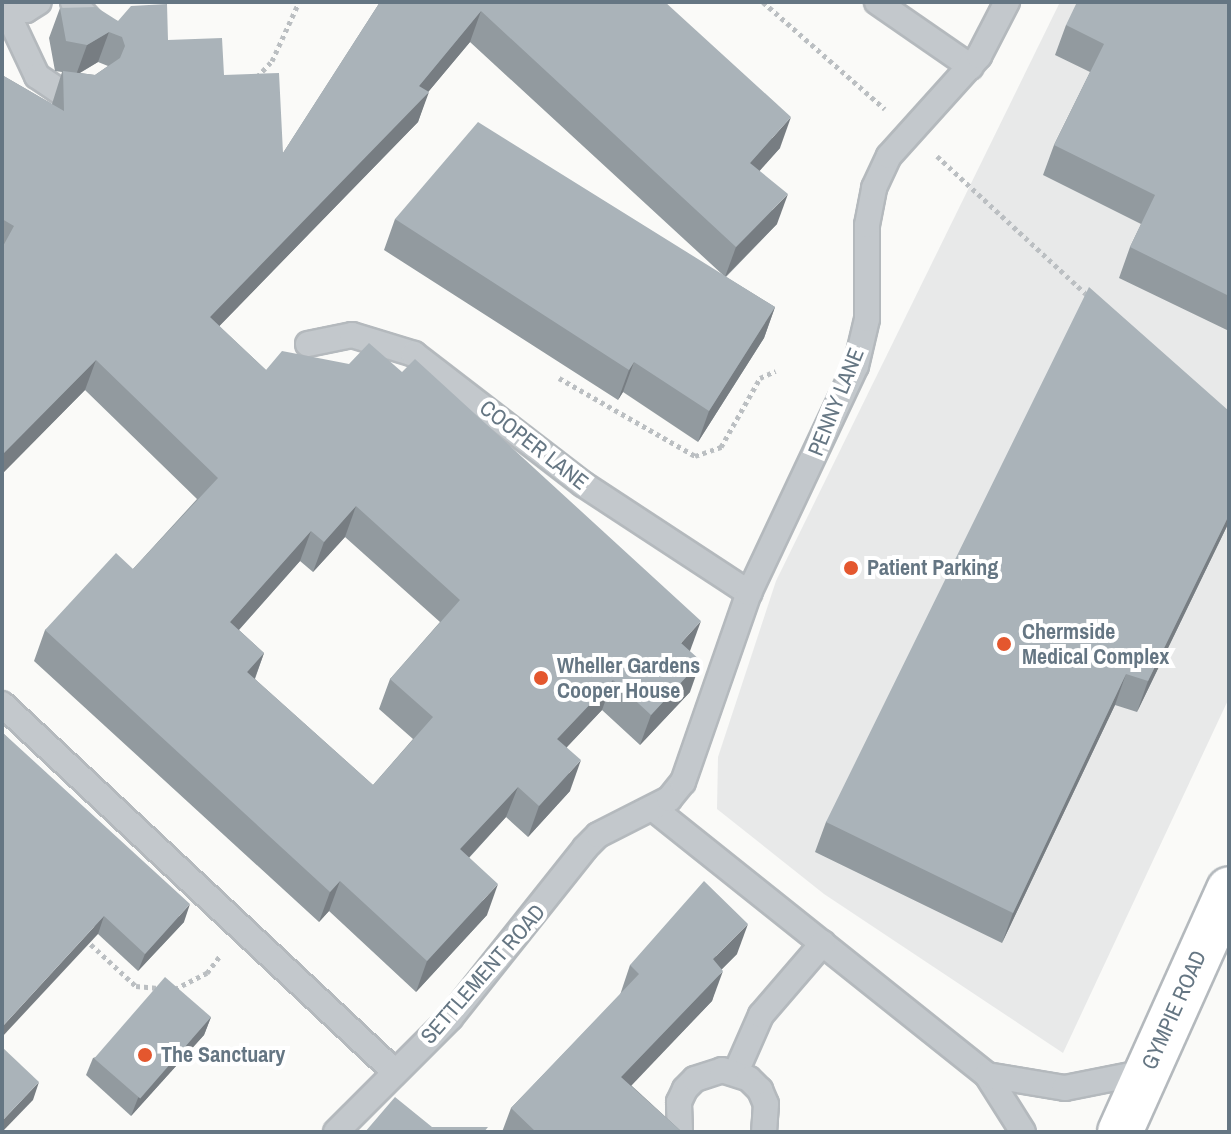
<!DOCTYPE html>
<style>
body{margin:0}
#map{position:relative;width:1231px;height:1134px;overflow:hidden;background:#fafaf8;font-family:"Archivo Narrow",sans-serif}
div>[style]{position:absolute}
.built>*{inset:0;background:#e8e9e9}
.path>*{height:5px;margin-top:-2.5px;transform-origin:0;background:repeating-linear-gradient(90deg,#bbbfc2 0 4px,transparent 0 8px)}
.roads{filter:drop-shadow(2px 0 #b4b9bd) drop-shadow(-2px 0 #b4b9bd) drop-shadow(0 2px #b4b9bd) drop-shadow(0 -2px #b4b9bd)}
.service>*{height:24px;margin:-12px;padding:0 12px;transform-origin:12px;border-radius:12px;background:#c3c8cc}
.trunk>*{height:44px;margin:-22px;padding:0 22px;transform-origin:22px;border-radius:22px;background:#fff}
.wall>*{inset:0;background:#929a9f}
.shaded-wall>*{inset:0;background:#777d82}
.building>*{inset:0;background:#aab3b9;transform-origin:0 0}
.dots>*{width:22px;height:22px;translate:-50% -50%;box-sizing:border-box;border:4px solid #fff;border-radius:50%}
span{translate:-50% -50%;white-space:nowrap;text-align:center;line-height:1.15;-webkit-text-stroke:8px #fff;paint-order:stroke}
.street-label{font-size:22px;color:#657683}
.poi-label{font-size:22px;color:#657683;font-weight:700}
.left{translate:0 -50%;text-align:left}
.frame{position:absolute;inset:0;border:4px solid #657683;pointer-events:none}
</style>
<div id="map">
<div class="built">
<i style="clip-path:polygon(1060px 2px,1229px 2px,1229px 698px,1063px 1053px,824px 894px,717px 809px,718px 757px,776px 581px)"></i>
</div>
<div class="path">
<i style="left:763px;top:2px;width:162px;rotate:41.3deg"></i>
<i style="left:257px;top:77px;width:22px;rotate:-47deg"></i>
<i style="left:272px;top:61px;width:65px;rotate:-65.4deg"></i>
<i style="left:937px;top:156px;width:206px;rotate:42.8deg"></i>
<i style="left:559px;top:378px;width:157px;rotate:29.8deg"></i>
<i style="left:695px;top:456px;width:28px;rotate:-19deg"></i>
<i style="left:721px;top:447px;width:79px;rotate:-60.5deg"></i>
<i style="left:760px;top:378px;width:17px;rotate:-24deg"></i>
<i style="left:85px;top:939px;width:69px;rotate:42.7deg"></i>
<i style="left:136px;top:986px;width:25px;rotate:5deg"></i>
<i style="left:175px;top:989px;width:36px;rotate:-27deg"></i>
<i style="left:207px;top:973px;width:21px;rotate:-53deg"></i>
</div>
<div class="roads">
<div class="service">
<i style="left:73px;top:2px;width:41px;rotate:47deg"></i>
<i style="left:877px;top:2px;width:114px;rotate:34.7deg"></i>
<i style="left:2px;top:10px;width:24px"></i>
<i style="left:26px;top:10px;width:15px;rotate:-32deg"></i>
<i style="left:6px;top:10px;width:73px;rotate:64.8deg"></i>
<i style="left:37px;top:76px;width:25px;rotate:34deg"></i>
<i style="left:58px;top:90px;width:27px;rotate:-2deg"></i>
<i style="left:308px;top:344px;width:45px;rotate:-11.6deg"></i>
<i style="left:352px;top:335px;width:65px;rotate:17deg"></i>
<i style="left:414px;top:354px;width:213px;rotate:37.6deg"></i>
<i style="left:583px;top:484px;width:199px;rotate:33.3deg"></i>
<i style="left:2px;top:704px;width:538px;rotate:43.12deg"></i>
<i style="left:654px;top:809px;width:426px;rotate:38.6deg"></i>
<i style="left:987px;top:1075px;width:67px;rotate:57.7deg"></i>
<i style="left:736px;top:1072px;width:62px;rotate:-66.3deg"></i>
<i style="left:761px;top:1015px;width:95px;rotate:-49.3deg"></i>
<i style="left:987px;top:1075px;width:79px;rotate:9.5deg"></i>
<i style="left:1065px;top:1088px;width:82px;rotate:-11.3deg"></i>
<i style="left:336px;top:1132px;width:161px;rotate:-45deg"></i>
<i style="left:450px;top:1018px;width:217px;rotate:-51.5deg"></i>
<i style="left:585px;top:848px;width:18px;rotate:-45deg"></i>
<i style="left:598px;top:835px;width:80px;rotate:-26.9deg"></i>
<i style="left:669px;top:799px;width:22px;rotate:-51deg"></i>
<i style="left:683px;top:782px;width:200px;rotate:-70.8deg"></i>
<i style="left:749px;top:593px;width:251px;rotate:-64.8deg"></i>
<i style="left:856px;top:366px;width:48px;rotate:-76.8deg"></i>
<i style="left:867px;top:319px;width:94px;rotate:-90deg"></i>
<i style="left:867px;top:225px;width:38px;rotate:-79deg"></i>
<i style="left:874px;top:188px;width:35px;rotate:-65deg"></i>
<i style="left:889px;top:156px;width:135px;rotate:-48deg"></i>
<i style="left:979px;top:56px;width:61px;rotate:-62.6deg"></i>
<i style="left:680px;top:1132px;width:30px;rotate:-92deg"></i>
<i style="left:679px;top:1102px;width:14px;rotate:-65deg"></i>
<i style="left:685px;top:1089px;width:14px;rotate:-45deg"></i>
<i style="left:695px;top:1079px;width:28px;rotate:-18deg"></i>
<i style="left:722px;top:1070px;width:28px;rotate:18deg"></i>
<i style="left:749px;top:1079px;width:16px;rotate:45deg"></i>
<i style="left:760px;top:1090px;width:15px;rotate:67deg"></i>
<i style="left:766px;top:1104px;width:28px;rotate:94deg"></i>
</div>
<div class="trunk">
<i style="left:1120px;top:1132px;width:266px;rotate:-65.8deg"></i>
</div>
</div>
<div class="wall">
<i style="clip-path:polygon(evenodd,380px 2px,665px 2px,780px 148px,759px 171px,777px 224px,726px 277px,775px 307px,764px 338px,698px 442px,623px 392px,618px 400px,384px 250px,395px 219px,723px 275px,470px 42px,428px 92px,418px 122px,219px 326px,266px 370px,690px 651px,690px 692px,640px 745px,602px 710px,567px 747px,570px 791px,528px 837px,506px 817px,469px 858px,487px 915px,416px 992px,329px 911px,319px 922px,34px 661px,45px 630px,133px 569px,197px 499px,85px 390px,2px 474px,2px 75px,52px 104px,62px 72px,55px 71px,49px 38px,60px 8px,118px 21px,168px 40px,224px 75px,283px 153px,380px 2px,98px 62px,108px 66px,95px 75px,80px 73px,98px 62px,380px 2px,345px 537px,440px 622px,390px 679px,379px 709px,413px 739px,373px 785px,255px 679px,264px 653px,239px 630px,300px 561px,313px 572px,345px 537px)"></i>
<i style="clip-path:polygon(1229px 2px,1229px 331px,1119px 278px,1130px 247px,1141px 224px,1043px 175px,1054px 145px,1090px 72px,1055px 55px,1066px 25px)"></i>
<i style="clip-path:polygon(1229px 411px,1229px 522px,1137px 712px,1115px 705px,1002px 943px,815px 852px,826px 822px)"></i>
<i style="clip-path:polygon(2px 732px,184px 922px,138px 971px,98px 934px)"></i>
<i style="clip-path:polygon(737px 954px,721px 970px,712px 1001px,631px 1085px,682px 1132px,502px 1132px,511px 1108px,620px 995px,630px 965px)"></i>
<i style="clip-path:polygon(211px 1017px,204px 1035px,131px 1116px,86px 1075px,93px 1058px)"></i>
</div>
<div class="shaded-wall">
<i style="clip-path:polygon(481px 11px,470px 42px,424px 97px,429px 92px,418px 122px,199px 347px,210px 317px,419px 86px)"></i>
<i style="clip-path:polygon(109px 32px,98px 62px,76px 75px,87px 45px)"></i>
<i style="clip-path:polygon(791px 117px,780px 148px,739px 194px,750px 163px)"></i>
<i style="clip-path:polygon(788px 194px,777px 224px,725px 277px,736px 247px)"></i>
<i style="clip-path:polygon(775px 307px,764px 338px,698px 442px,709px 411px)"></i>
<i style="clip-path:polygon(96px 360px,85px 390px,2px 474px,2px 455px)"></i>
<i style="clip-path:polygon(634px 362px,623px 392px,618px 400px,629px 370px)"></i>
<i style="clip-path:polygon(356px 506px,345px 537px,313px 572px,324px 542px)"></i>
<i style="clip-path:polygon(1229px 515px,1229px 522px,1137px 712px,1148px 681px)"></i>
<i style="clip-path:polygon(311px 531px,300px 561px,219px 652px,230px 622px)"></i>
<i style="clip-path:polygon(701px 621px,690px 651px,670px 673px,681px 643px)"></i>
<i style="clip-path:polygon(264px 653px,253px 683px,247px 672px)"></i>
<i style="clip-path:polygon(701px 661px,690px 692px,640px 745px,651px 715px)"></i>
<i style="clip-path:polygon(1126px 674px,1115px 705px,1002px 943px,1013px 913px)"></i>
<i style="clip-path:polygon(613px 680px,602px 710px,546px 769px,557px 739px)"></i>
<i style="clip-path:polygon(581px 760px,570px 791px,528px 837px,539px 806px)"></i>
<i style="clip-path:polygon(518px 787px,506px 817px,449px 879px,460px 849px)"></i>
<i style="clip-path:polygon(340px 881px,329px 911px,319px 922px,330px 892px)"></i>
<i style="clip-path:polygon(498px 884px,487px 915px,416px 992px,427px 961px)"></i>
<i style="clip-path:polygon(190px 904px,184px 922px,138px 971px,145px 954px)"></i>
<i style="clip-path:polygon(104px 916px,98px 934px,2px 1037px,2px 1027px)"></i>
<i style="clip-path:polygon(748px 924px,737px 954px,702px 989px,713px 959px)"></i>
<i style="clip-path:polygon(723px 971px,712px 1001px,611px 1107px,621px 1077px)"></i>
<i style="clip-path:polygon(211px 1017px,204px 1035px,131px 1116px,138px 1098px)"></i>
<i style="clip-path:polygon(39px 1082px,33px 1100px,2px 1132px,2px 1121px)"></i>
</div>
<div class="building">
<i style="clip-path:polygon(evenodd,380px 2px,665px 2px,791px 117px,750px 163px,788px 194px,736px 247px,481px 11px,419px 86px,429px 92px,210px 317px,266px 370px,282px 351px,349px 364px,369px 343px,402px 372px,415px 359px,701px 621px,681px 643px,701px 661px,651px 715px,613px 680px,557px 739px,581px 760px,539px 806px,518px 787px,460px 849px,498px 884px,427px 961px,340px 881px,330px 892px,45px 630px,116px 553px,133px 569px,218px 478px,96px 360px,2px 455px,2px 248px,14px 226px,2px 219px,2px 75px,64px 111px,63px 71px,95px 75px,120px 58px,125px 46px,122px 37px,109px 32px,87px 45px,66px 41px,60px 8px,96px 7px,118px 21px,131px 6px,167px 4px,168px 40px,222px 38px,224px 75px,279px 73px,283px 153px,380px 2px,356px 506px,460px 600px,390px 679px,433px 717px,373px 785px,247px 672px,264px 653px,230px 622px,311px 531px,324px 542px,356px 506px)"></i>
<i style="clip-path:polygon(1077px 2px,1229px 2px,1229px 296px,1130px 247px,1155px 195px,1054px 145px,1104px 44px,1066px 25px)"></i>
<i style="clip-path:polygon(478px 122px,775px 307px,709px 411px,634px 362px,629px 370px,395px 219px)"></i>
<i style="clip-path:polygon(1089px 287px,1229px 411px,1229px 515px,1148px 681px,1126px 674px,1013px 913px,826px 822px)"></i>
<i style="clip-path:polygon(2px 732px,190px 904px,145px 954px,104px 916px,2px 1027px)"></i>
<i style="clip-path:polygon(704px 881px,748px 924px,713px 959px,723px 971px,621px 1077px,682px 1132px,536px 1132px,511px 1108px,639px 974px,630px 965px)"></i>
<i style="left:165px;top:977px;width:61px;height:108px;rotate:41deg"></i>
<i style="clip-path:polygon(2px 1047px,39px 1082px,2px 1121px)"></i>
<i style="clip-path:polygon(395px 1097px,432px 1127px,488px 1127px,484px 1132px,365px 1132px)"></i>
</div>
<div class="dots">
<i style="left:851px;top:568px;background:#e4572e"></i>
<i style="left:1004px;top:644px;background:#e4572e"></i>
<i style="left:541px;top:678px;background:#e4572e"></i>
<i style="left:145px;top:1055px;background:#e4572e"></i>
</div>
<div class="street-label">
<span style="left:836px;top:402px;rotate:-68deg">PENNY LANE</span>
<span style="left:534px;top:445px;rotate:38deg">COOPER LANE</span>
<span style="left:483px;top:974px;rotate:-49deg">SETTLEMENT ROAD</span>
<span style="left:1174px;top:1010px;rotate:-66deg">GYMPIE ROAD</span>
</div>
<div class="poi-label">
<span class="left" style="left:867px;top:568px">Patient Parking</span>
<span class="left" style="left:1022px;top:644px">Chermside<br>Medical Complex</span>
<span class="left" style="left:557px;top:678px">Wheller Gardens<br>Cooper House</span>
<span class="left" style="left:161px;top:1055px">The Sanctuary</span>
</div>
<div class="frame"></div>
</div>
